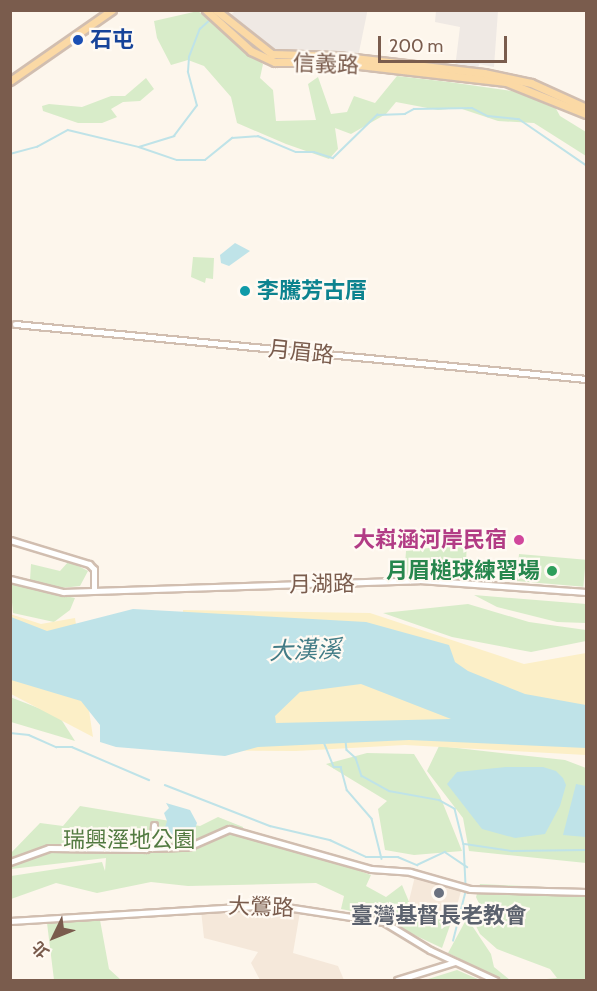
<!DOCTYPE html>
<meta charset="utf-8">
<style>
body{margin:0}
#map{position:relative;width:597px;height:991px;overflow:hidden;background:#fdf6ec;font-family:Cabin,"Noto Sans TC",sans-serif}
div>[style]{position:absolute}
.residential>*{inset:0;background:#f5e8da}
.industrial>*{inset:0;background:#efe9e4}
.green>*{inset:0;background:#d8ecc9;transform-origin:0 0}
.sand>*{inset:0;background:#fcefc7}
.water>*{inset:0;background:#bfe3e8}
.stream>*{height:1.5px;margin:-0.75px;padding:0 0.75px;transform-origin:0.75px;border-radius:0.75px;background:#bfe3e8}
.roads{filter:drop-shadow(2px 0 #d1beb0) drop-shadow(-2px 0 #d1beb0) drop-shadow(0 2px #d1beb0) drop-shadow(0 -2px #d1beb0)}
.minor>*{height:5px;margin:-2.5px;padding:0 2.5px;transform-origin:2.5px;border-radius:2.5px;background:#fff}
.major>*{height:7px;margin:-3.5px;padding:0 3.5px;transform-origin:3.5px;border-radius:3.5px;background:#fbd9a5}
.dots>*{width:16px;height:16px;translate:-50% -50%;box-sizing:border-box;border:3px solid #fffaf3;border-radius:50%}
span{translate:-50% -50%;white-space:nowrap;text-align:center;line-height:1.15;-webkit-text-stroke:4.5px #fffaf3;paint-order:stroke}
.transit-label{font-size:22px;color:#164399;font-weight:700}
.left{translate:0 -50%;text-align:left}
.street-label{font-size:22px;color:#7a5c4d}
.culture-label{font-size:22px;color:#0d838f;font-weight:700}
.hotel-label{font-size:22px;color:#b23c85;font-weight:700}
.right{translate:-100% -50%;text-align:right}
.leisure-label{font-size:22px;color:#27864d;font-weight:700}
.park-label{font-size:22px;color:#537a41}
.worship-label{font-size:22px;color:#5b616d;font-weight:700}
.water-label{font-size:24px;color:#437c86;font-style:italic}
.frame{position:absolute;inset:0;border:12px solid #7a5c4d;pointer-events:none}
.north{position:absolute;left:24px;top:907px;width:60px;height:60px;-webkit-text-stroke:4px #fffaf3;paint-order:stroke;rotate:227deg;font-size:16px;font-weight:700;line-height:24px;text-align:center;color:#7a5c4d}
.north::after{content:'';display:block;margin:auto;width:21px;height:27px;background:#7a5c4d;clip-path:polygon(50% 0,100% 100%,50% 72%,0 100%)}
.scale{position:absolute;left:378px;top:36px;width:129px;height:27px;box-sizing:border-box;border:3px solid #7a5c4d;border-top:0;padding-left:8px;font-size:18px;line-height:21px;white-space:nowrap;color:#7a5c4d;-webkit-text-stroke:4px #fffaf3;paint-order:stroke}
</style>
<div id="map">
<div class="residential">
<i style="clip-path:polygon(415px 876px,461px 891px,455px 913px,420px 916px,407px 909px)"></i>
<i style="clip-path:polygon(201px 910px,300px 912px,293px 953px,338px 966px,344px 980px,260px 980px,251px 963px,258px 952px,204px 938px)"></i>
</div>
<div class="industrial">
<i style="clip-path:polygon(237px 10px,367px 10px,367px 13px,358px 57px,273px 53px,226px 18px)"></i>
<i style="clip-path:polygon(436px 11px,498px 11px,494px 67px,479px 64px,478px 71px,455px 68px,460px 27px,435px 22px)"></i>
</div>
<div class="green">
<i style="clip-path:polygon(198px 11px,263px 64px,260px 78px,273px 90px,276px 121px,316px 120px,308px 84px,318px 77px,331px 114px,347px 112px,354px 96px,375px 103px,397px 76px,449px 82px,518px 92px,554px 105px,560px 116px,586px 132px,586px 156px,534px 123px,498px 121px,459px 108px,438px 110px,396px 102px,386px 114px,351px 134px,335px 128px,338px 149px,329px 159px,286px 144px,237px 123px,231px 97px,204px 66px,188px 60px,171px 65px,157px 38px,154px 21px)"></i>
<i style="clip-path:polygon(146px 78px,154px 89px,140px 101px,123px 102px,111px 109px,117px 117px,102px 123px,78px 123px,43px 111px,42px 106px,49px 104px,82px 107px,111px 96px,125px 96px)"></i>
<i style="clip-path:polygon(193px 257px,214px 258px,213px 279px,206px 278px,205px 283px,191px 277px)"></i>
<i style="clip-path:polygon(467px 543px,465px 580px,404px 579px,406px 551px)"></i>
<i style="left:519px;top:554px;width:67px;height:27px;rotate:5deg"></i>
<i style="clip-path:polygon(69px 561px,88px 571px,80px 586px,62px 588px,30px 580px,31px 564px,60px 571px)"></i>
<i style="clip-path:polygon(10px 581px,33px 589px,75px 598px,70px 610px,54px 622px,13px 613px)"></i>
<i style="clip-path:polygon(474px 595px,586px 604px,586px 623px,557px 622px,497px 607px)"></i>
<i style="clip-path:polygon(468px 604px,529px 622px,586px 630px,586px 641px,531px 652px,452px 637px,383px 613px)"></i>
<i style="clip-path:polygon(10px 697px,59px 716px,75px 741px,11px 722px)"></i>
<i style="clip-path:polygon(439px 746px,565px 760px,586px 768px,586px 863px,469px 851px,463px 818px,427px 771px)"></i>
<i style="clip-path:polygon(367px 753px,414px 754px,440px 796px,462px 851px,414px 855px,385px 850px,378px 809px,387px 801px,326px 764px)"></i>
<i style="clip-path:polygon(80px 806px,200px 826px,218px 817px,243px 827px,243px 837px,309px 853px,371px 875px,366px 886px,386px 897px,402px 885px,415px 916px,453px 917px,442px 948px,372px 915px,341px 909px,344px 896px,316px 883px,188px 886px,151px 882px,97px 893px,56px 883px,11px 899px,11px 876px,102px 862px,105px 871px,106px 858px,11px 869px,11px 853px,40px 823px,63px 826px)"></i>
<i style="clip-path:polygon(480px 884px,586px 889px,586px 980px,536px 980px,557px 978px,550px 969px,497px 949px,480px 934px,475px 924px,479px 911px,487px 921px,476px 897px)"></i>
<i style="clip-path:polygon(467px 918px,491px 954px,494px 967px,510px 980px,503px 980px,448px 953px)"></i>
<i style="clip-path:polygon(100px 920px,109px 969px,121px 980px,54px 980px,47px 923px)"></i>
<i style="clip-path:polygon(457px 970px,480px 980px,425px 980px)"></i>
</div>
<div class="sand">
<i style="clip-path:polygon(183px 610px,370px 613px,524px 664px,586px 653px,586px 755px,405px 745px,296px 751px,178px 750px)"></i>
<i style="clip-path:polygon(10px 614px,41px 624px,75px 618px,93px 737px,11px 694px)"></i>
</div>
<div class="water">
<i style="clip-path:polygon(235px 243px,250px 251px,229px 266px,221px 263px,220px 255px)"></i>
<i style="clip-path:polygon(evenodd,133px 609px,366px 622px,449px 645px,455px 662px,468px 671px,525px 694px,586px 705px,586px 748px,409px 740px,258px 747px,225px 756px,116px 747px,100px 742px,100px 725px,81px 701px,11px 680px,11px 617px,47px 631px,133px 609px,361px 684px,451px 719px,276px 723px,275px 716px,300px 692px,361px 684px)"></i>
<i style="clip-path:polygon(506px 767px,543px 767px,556px 771px,563px 778px,566px 785px,560px 806px,545px 834px,515px 838px,482px 829px,447px 784px,457px 772px)"></i>
<i style="clip-path:polygon(576px 784px,586px 786px,586px 837px,563px 835px)"></i>
<i style="clip-path:polygon(166px 803px,190px 810px,197px 823px,193px 834px,168px 840px,163px 834px,167px 821px,164px 813px,169px 808px)"></i>
</div>
<div class="stream">
<i style="left:139px;top:147px;width:40px;rotate:18.9deg"></i>
<i style="left:177px;top:160px;width:28px"></i>
<i style="left:205px;top:160px;width:35px;rotate:-39deg"></i>
<i style="left:232px;top:138px;width:26px;rotate:-4deg"></i>
<i style="left:258px;top:136px;width:41px;rotate:22.8deg"></i>
<i style="left:296px;top:152px;width:18px"></i>
<i style="left:314px;top:152px;width:20px;rotate:18deg"></i>
<i style="left:333px;top:158px;width:62px;rotate:-44.3deg"></i>
<i style="left:377px;top:115px;width:28px;rotate:-2deg"></i>
<i style="left:405px;top:114px;width:10px;rotate:-29deg"></i>
<i style="left:414px;top:109px;width:58px;rotate:-1deg"></i>
<i style="left:472px;top:108px;width:18px;rotate:27deg"></i>
<i style="left:488px;top:116px;width:31px;rotate:6deg"></i>
<i style="left:519px;top:119px;width:81px;rotate:34.5deg"></i>
<i style="left:10px;top:154px;width:28px;rotate:-15deg"></i>
<i style="left:37px;top:147px;width:35px;rotate:-29deg"></i>
<i style="left:68px;top:130px;width:73px;rotate:13.5deg"></i>
<i style="left:139px;top:147px;width:37px;rotate:-17deg"></i>
<i style="left:174px;top:136px;width:38px;rotate:-53deg"></i>
<i style="left:197px;top:106px;width:35px;rotate:-105deg"></i>
<i style="left:188px;top:72px;width:15px;rotate:-86deg"></i>
<i style="left:189px;top:57px;width:30px;rotate:-69deg"></i>
<i style="left:200px;top:29px;width:15px;rotate:-42deg"></i>
<i style="left:10px;top:733px;width:19px;rotate:6deg"></i>
<i style="left:29px;top:735px;width:30px;rotate:24deg"></i>
<i style="left:56px;top:747px;width:16px"></i>
<i style="left:72px;top:747px;width:84px;rotate:23.2deg"></i>
<i style="left:346px;top:741px;width:9px;rotate:84deg"></i>
<i style="left:347px;top:750px;width:12px;rotate:42deg"></i>
<i style="left:356px;top:758px;width:19px;rotate:72deg"></i>
<i style="left:362px;top:776px;width:31px;rotate:29deg"></i>
<i style="left:389px;top:791px;width:51px;rotate:10.2deg"></i>
<i style="left:439px;top:800px;width:18px;rotate:29deg"></i>
<i style="left:455px;top:809px;width:36px;rotate:76deg"></i>
<i style="left:464px;top:844px;width:41px;rotate:87.2deg"></i>
<i style="left:324px;top:742px;width:27px;rotate:68deg"></i>
<i style="left:334px;top:767px;width:7px"></i>
<i style="left:341px;top:767px;width:24px;rotate:75deg"></i>
<i style="left:347px;top:790px;width:38px;rotate:49deg"></i>
<i style="left:372px;top:819px;width:41px;rotate:76deg"></i>
<i style="left:165px;top:785px;width:113px;rotate:21.3deg"></i>
<i style="left:270px;top:826px;width:62px;rotate:13.1deg"></i>
<i style="left:330px;top:840px;width:40px;rotate:25deg"></i>
<i style="left:366px;top:857px;width:32px"></i>
<i style="left:398px;top:857px;width:21px;rotate:23deg"></i>
<i style="left:417px;top:865px;width:31px;rotate:-25deg"></i>
<i style="left:445px;top:852px;width:27px;rotate:34deg"></i>
<i style="left:465px;top:844px;width:48px;rotate:8.5deg"></i>
<i style="left:512px;top:851px;width:74px;rotate:-0.8deg"></i>
<i style="left:453px;top:941px;width:53px;rotate:-75.7deg"></i>
</div>
<div class="roads">
<div class="minor">
<i style="left:15px;top:324px;width:574px;rotate:5.5deg"></i>
<i style="left:10px;top:540px;width:83px;rotate:16.9deg"></i>
<i style="left:89px;top:564px;width:7px;rotate:45deg"></i>
<i style="left:94px;top:569px;width:20px;rotate:90deg"></i>
<i style="left:10px;top:579px;width:55px;rotate:13.8deg"></i>
<i style="left:63px;top:592px;width:356px;rotate:-1.9deg"></i>
<i style="left:419px;top:580px;width:167px;rotate:4.1deg"></i>
<i style="left:150px;top:848px;width:38px;rotate:-2deg"></i>
<i style="left:188px;top:847px;width:45px;rotate:-23.7deg"></i>
<i style="left:229px;top:829px;width:148px;rotate:15.7deg"></i>
<i style="left:371px;top:869px;width:39px;rotate:4deg"></i>
<i style="left:410px;top:872px;width:62px;rotate:15.8deg"></i>
<i style="left:470px;top:889px;width:116px;rotate:1.5deg"></i>
<i style="left:10px;top:862px;width:41px;rotate:-19.7deg"></i>
<i style="left:49px;top:848px;width:97px;rotate:0.6deg"></i>
<i style="left:146px;top:849px;width:9px;rotate:-36deg"></i>
<i style="left:153px;top:844px;width:19px;rotate:-87deg"></i>
<i style="left:10px;top:921px;width:263px;rotate:-3.5deg"></i>
<i style="left:273px;top:905px;width:112px;rotate:8.7deg"></i>
<i style="left:384px;top:922px;width:54px;rotate:31.3deg"></i>
<i style="left:430px;top:950px;width:72px;rotate:24.8deg"></i>
<i style="left:397px;top:980px;width:61px;rotate:-17.2deg"></i>
</div>
<div class="major">
<i style="left:206px;top:10px;width:61px;rotate:42.3deg"></i>
<i style="left:251px;top:51px;width:26px;rotate:25deg"></i>
<i style="left:275px;top:62px;width:58px"></i>
<i style="left:333px;top:62px;width:174px;rotate:6.6deg"></i>
<i style="left:506px;top:82px;width:86px;rotate:21.8deg"></i>
<i style="left:216px;top:10px;width:71px;rotate:38.2deg"></i>
<i style="left:272px;top:54px;width:65px;rotate:1.8deg"></i>
<i style="left:337px;top:56px;width:148px;rotate:6.6deg"></i>
<i style="left:484px;top:73px;width:48px;rotate:12deg"></i>
<i style="left:531px;top:83px;width:60px;rotate:24.4deg"></i>
<i style="left:10px;top:81px;width:124px;rotate:-34.8deg"></i>
</div>
</div>
<div class="dots">
<i style="left:78px;top:40px;background:#1a4fb4"></i>
<i style="left:245px;top:291px;background:#0f9aa8"></i>
<i style="left:519px;top:540px;background:#d1479c"></i>
<i style="left:552px;top:571px;background:#2e9e5b"></i>
<i style="left:439px;top:893px;background:#6b7280"></i>
</div>
<div class="transit-label">
<span class="left" style="left:90px;top:40px">石屯</span>
</div>
<div class="street-label">
<span style="left:326px;top:64px;rotate:2deg">信義路</span>
<span style="left:301px;top:352px;rotate:6deg">月眉路</span>
<span style="left:322px;top:584px;rotate:-1deg">月湖路</span>
<span style="left:261px;top:907px;rotate:2deg">大鶯路</span>
</div>
<div class="culture-label">
<span class="left" style="left:257px;top:291px">李騰芳古厝</span>
</div>
<div class="hotel-label">
<span class="right" style="left:507px;top:540px">大嵙涵河岸民宿</span>
</div>
<div class="leisure-label">
<span class="right" style="left:540px;top:571px">月眉槌球練習場</span>
</div>
<div class="park-label">
<span style="left:129px;top:840px">瑞興溼地公園</span>
</div>
<div class="worship-label">
<span style="left:439px;top:916px">臺灣基督長老教會</span>
</div>
<div class="water-label">
<span style="left:305px;top:650px;rotate:-2deg">大漢溪</span>
</div>
<div class="frame"></div>
<div class="north">北</div>
<div class="scale">200 m</div>
</div>
